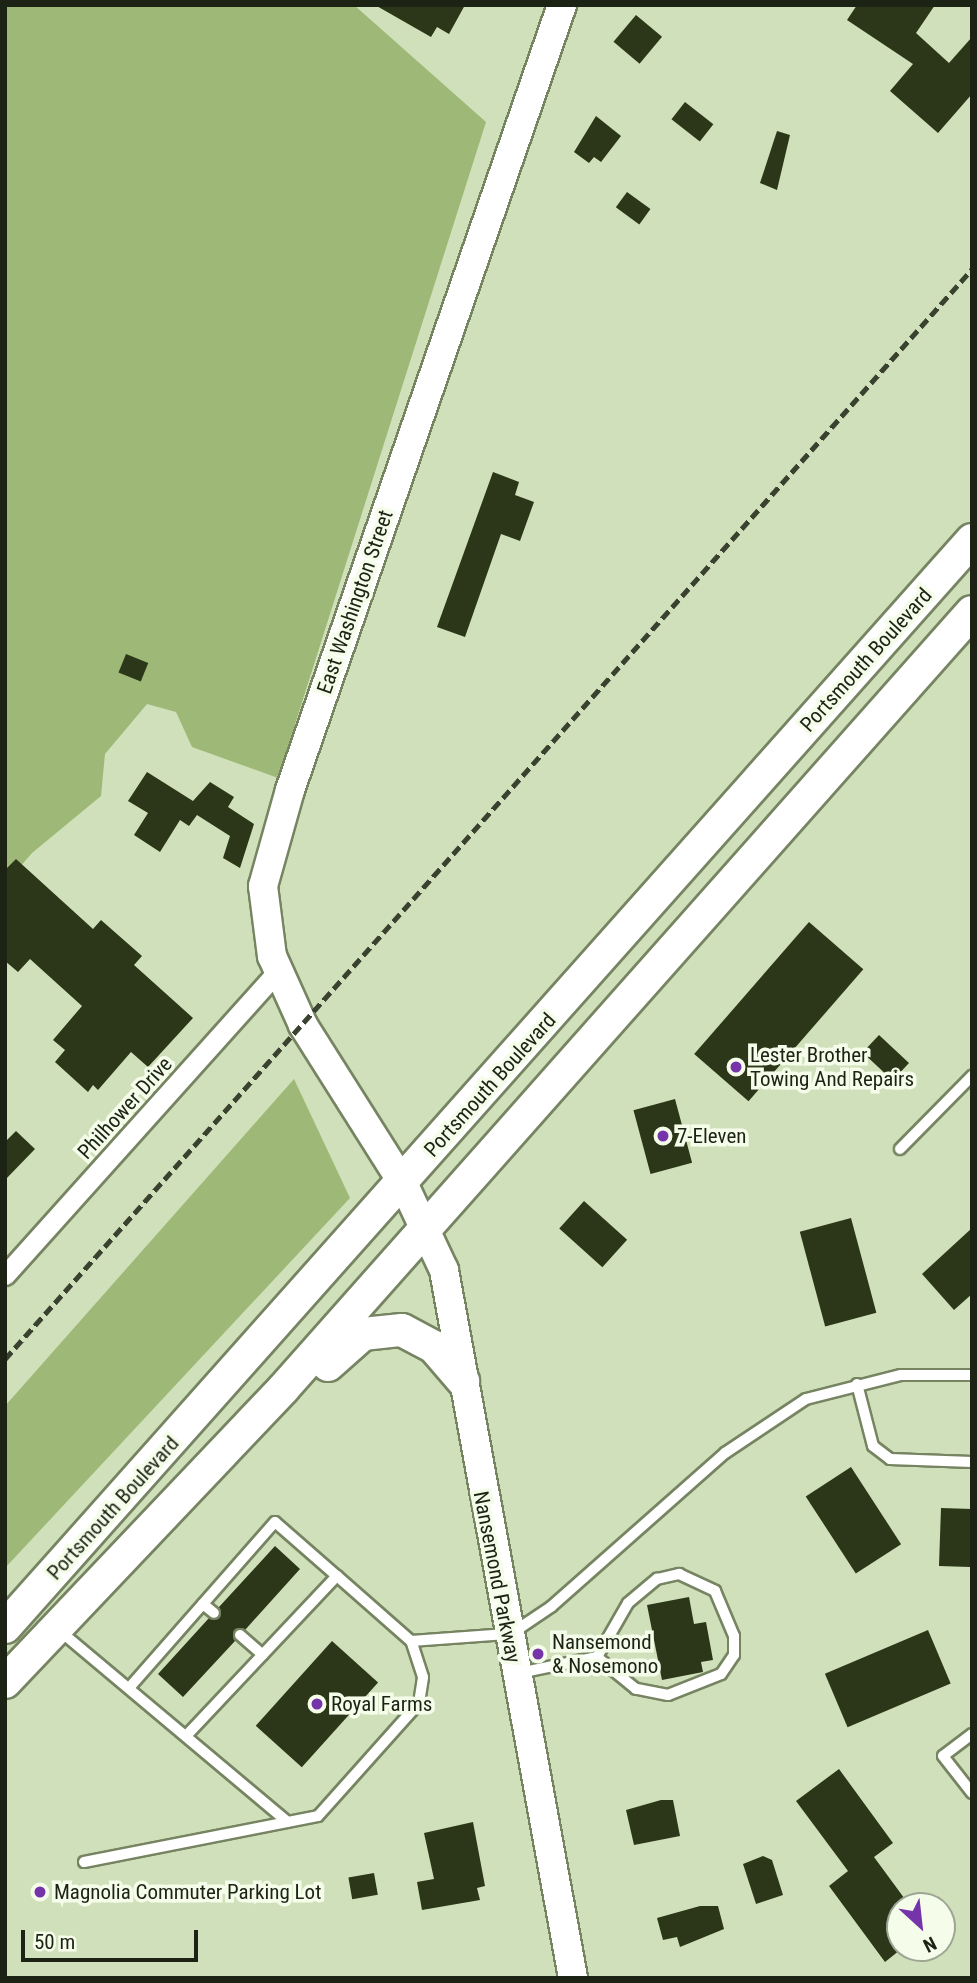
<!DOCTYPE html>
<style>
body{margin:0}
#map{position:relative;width:977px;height:1983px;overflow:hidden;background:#d0e0ba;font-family:"Roboto Condensed",sans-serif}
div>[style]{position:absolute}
.green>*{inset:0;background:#9eb877}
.building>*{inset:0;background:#2b3718;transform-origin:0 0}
.roads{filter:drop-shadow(2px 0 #768462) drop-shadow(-2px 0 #768462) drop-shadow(0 2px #768462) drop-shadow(0 -2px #768462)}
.service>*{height:10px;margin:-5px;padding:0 5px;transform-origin:5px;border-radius:5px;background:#fff}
.minor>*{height:19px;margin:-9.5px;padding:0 9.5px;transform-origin:9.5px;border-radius:9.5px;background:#fff}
.secondary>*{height:28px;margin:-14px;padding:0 14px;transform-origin:14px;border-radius:14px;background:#fff}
.primary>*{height:32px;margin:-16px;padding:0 16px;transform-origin:16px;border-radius:16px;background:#fff}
.rail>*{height:5px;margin-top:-2.5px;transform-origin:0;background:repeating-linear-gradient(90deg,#3a412f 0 10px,transparent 0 15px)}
.dots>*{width:19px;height:19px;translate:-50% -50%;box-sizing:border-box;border:4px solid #f5fdea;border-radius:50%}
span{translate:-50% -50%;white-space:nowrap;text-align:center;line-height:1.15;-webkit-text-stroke:7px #f5fdea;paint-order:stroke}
.street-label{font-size:21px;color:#1c2214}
.poi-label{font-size:21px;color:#1c2214}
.left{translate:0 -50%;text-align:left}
.frame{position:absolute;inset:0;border:7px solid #1c2214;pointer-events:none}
.north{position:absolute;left:886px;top:1892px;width:70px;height:70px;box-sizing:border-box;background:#f5fdea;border:2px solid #9ea594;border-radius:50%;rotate:153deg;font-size:19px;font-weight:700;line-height:28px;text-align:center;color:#1c2214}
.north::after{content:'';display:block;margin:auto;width:24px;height:32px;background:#7534a9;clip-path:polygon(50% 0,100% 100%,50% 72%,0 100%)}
.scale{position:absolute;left:21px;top:1930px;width:177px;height:32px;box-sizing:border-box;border:4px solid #1c2214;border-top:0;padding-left:9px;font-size:21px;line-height:24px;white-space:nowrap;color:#1c2214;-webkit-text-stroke:5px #f5fdea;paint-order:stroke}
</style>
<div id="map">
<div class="green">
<i style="clip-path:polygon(5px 5px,354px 5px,486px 122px,278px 778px,192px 747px,176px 712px,147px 704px,105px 754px,101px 796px,32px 853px,5px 884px)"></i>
<i style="clip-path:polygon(294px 1079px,350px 1198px,5px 1568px,5px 1406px)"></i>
</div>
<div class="building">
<i style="clip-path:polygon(375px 5px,465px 5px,449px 34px,437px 27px,431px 37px)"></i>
<i style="clip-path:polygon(857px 5px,935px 5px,916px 33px,949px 63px,972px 37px,972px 94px,938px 133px,890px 91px,913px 64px,847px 20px)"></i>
<i style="left:636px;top:15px;width:34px;height:35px;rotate:40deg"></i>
<i style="left:685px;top:102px;width:36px;height:22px;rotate:38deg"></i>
<i style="clip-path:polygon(596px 116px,621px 136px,601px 162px,594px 157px,589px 163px,574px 152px)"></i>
<i style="clip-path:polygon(777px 131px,790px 135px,777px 190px,760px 183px)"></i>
<i style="left:627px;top:192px;width:29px;height:19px;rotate:36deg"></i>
<i style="clip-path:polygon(493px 472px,519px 482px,515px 495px,534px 502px,520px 541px,501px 534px,465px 637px,437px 627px)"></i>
<i style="left:126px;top:654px;width:24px;height:20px;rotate:22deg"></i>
<i style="clip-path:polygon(147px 772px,193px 801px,210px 782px,234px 797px,228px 807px,254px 824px,240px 868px,223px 858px,230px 836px,197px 815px,189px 826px,180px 820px,160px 852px,134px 835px,148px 813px,128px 801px)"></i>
<i style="clip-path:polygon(16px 859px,93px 929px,101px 920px,142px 956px,134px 965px,193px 1018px,148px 1067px,131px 1052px,98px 1090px,93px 1085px,88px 1092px,55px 1062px,65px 1050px,53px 1040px,82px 1006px,30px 959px,18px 972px,5px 961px,5px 870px)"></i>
<i style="left:809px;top:922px;width:72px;height:175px;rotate:41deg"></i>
<i style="left:879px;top:1035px;width:41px;height:24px;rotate:43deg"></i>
<i style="left:675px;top:1099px;width:66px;height:43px;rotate:75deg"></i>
<i style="clip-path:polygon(16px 1131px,35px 1149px,5px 1180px,5px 1142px)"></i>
<i style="left:584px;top:1201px;width:58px;height:37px;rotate:42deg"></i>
<i style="left:851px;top:1218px;width:98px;height:53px;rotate:75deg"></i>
<i style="clip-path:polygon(972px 1228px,972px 1294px,954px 1310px,922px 1274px)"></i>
<i style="left:851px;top:1467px;width:92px;height:54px;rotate:57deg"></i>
<i style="left:941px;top:1508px;width:31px;height:58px;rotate:2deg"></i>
<i style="clip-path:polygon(275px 1546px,300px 1569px,245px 1630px,235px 1630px,235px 1641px,183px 1697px,158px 1674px,209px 1618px,219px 1618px,219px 1607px)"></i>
<i style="clip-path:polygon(689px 1597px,694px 1624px,706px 1622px,713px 1660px,701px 1662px,703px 1672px,662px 1680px,647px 1605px)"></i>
<i style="left:928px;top:1630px;width:58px;height:112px;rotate:67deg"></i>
<i style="left:332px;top:1641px;width:62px;height:114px;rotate:42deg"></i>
<i style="clip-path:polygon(839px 1769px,893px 1843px,874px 1857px,910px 1906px,900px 1906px,900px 1950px,885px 1962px,829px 1886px,848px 1871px,796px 1801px)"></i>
<i style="clip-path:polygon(661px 1800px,673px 1800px,680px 1836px,634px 1845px,626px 1810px)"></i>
<i style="clip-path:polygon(473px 1822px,485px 1886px,477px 1888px,480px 1900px,422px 1910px,417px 1882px,434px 1879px,424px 1833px)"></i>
<i style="clip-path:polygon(763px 1856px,772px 1860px,783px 1895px,756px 1904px,743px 1864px)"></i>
<i style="left:374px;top:1873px;width:22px;height:26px;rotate:80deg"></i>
<i style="clip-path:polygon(700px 1906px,718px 1906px,724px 1929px,680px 1947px,677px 1937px,663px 1940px,657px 1918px)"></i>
</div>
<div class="roads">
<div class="service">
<i style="left:900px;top:1149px;width:103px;rotate:-45.4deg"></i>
<i style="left:857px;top:1384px;width:64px;rotate:75.5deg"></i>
<i style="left:873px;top:1446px;width:21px;rotate:37deg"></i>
<i style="left:890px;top:1459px;width:82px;rotate:2.1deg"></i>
<i style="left:203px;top:1604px;width:14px;rotate:39deg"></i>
<i style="left:60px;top:1631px;width:297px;rotate:40deg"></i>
<i style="left:240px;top:1635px;width:30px;rotate:41deg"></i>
<i style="left:519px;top:1673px;width:80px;rotate:-11.6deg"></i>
<i style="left:597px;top:1657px;width:62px;rotate:-60.1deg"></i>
<i style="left:628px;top:1603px;width:38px;rotate:-40deg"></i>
<i style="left:657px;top:1579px;width:23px;rotate:-13deg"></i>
<i style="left:679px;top:1574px;width:40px;rotate:25deg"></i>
<i style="left:715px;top:1591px;width:49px;rotate:67.1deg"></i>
<i style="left:734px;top:1636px;width:19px;rotate:90deg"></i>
<i style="left:734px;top:1655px;width:23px;rotate:124deg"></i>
<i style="left:721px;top:1674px;width:57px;rotate:158.4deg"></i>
<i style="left:668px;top:1695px;width:33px;rotate:-169deg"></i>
<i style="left:636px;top:1689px;width:50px;rotate:-140.6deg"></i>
<i style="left:129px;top:1688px;width:221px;rotate:-48.7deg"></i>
<i style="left:275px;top:1522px;width:82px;rotate:41.1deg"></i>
<i style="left:972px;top:1734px;width:36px;rotate:143deg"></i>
<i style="left:943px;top:1756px;width:47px;rotate:51.9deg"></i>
<i style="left:186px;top:1736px;width:220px;rotate:-46.7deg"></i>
<i style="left:337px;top:1576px;width:98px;rotate:41.3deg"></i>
<i style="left:84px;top:1862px;width:238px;rotate:-11.1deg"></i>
<i style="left:318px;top:1816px;width:152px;rotate:-48.2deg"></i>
<i style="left:419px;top:1703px;width:26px;rotate:-81deg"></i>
<i style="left:423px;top:1677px;width:38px;rotate:-108deg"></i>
<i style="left:411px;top:1641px;width:96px;rotate:-4.2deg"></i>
<i style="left:507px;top:1634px;width:16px;rotate:-27deg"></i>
<i style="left:521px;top:1627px;width:37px;rotate:-34deg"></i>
<i style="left:552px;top:1606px;width:231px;rotate:-41.5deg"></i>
<i style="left:725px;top:1453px;width:97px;rotate:-33.7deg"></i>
<i style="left:806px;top:1399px;width:98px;rotate:-14.2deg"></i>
<i style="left:901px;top:1375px;width:71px"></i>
</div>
<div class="minor">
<i style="left:5px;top:1275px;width:409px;rotate:-48.1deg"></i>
</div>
<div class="secondary">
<i style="left:562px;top:5px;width:831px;rotate:109.11deg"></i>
<i style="left:290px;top:790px;width:100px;rotate:105.7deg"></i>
<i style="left:263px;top:886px;width:71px;rotate:82.7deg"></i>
<i style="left:272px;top:956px;width:76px;rotate:65.8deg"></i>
<i style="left:303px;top:1025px;width:187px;rotate:57.7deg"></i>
<i style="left:403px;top:1183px;width:96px;rotate:64.8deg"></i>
<i style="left:444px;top:1270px;width:720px;rotate:79.67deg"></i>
</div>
<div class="primary">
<i style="left:328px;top:1365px;width:47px;rotate:-41.5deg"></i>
<i style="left:363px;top:1334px;width:39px;rotate:-6deg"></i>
<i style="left:402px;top:1330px;width:36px;rotate:28deg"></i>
<i style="left:434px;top:1347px;width:45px;rotate:49.5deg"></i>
<i style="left:5px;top:1627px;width:1455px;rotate:-48.34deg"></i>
<i style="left:5px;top:1682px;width:404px;rotate:-46.5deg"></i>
<i style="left:283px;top:1389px;width:1038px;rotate:-48.44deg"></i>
</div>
</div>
<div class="rail">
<i style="left:5px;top:1359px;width:1457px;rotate:-48.42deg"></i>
</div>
<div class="dots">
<i style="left:736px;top:1067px;background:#7534a9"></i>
<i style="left:663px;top:1136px;background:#7534a9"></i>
<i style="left:538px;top:1654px;background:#7534a9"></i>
<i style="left:317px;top:1704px;background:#7534a9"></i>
<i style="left:40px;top:1892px;background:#7534a9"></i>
</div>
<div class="street-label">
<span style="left:355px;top:602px;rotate:-71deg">East Washington Street</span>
<span style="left:866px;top:660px;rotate:-48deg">Portsmouth Boulevard</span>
<span style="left:490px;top:1085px;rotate:-48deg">Portsmouth Boulevard</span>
<span style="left:125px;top:1108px;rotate:-48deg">Philhower Drive</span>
<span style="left:113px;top:1508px;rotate:-48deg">Portsmouth Boulevard</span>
<span style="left:497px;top:1577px;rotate:79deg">Nansemond Parkway</span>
</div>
<div class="poi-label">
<span class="left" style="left:750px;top:1067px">Lester Brother<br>Towing And Repairs</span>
<span class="left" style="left:677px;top:1136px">7-Eleven</span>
<span class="left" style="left:552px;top:1654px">Nansemond<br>&amp; Nosemono</span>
<span class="left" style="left:331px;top:1704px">Royal Farms</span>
<span class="left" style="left:54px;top:1892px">Magnolia Commuter Parking Lot</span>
</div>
<div class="frame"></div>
<div class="north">N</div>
<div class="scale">50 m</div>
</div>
